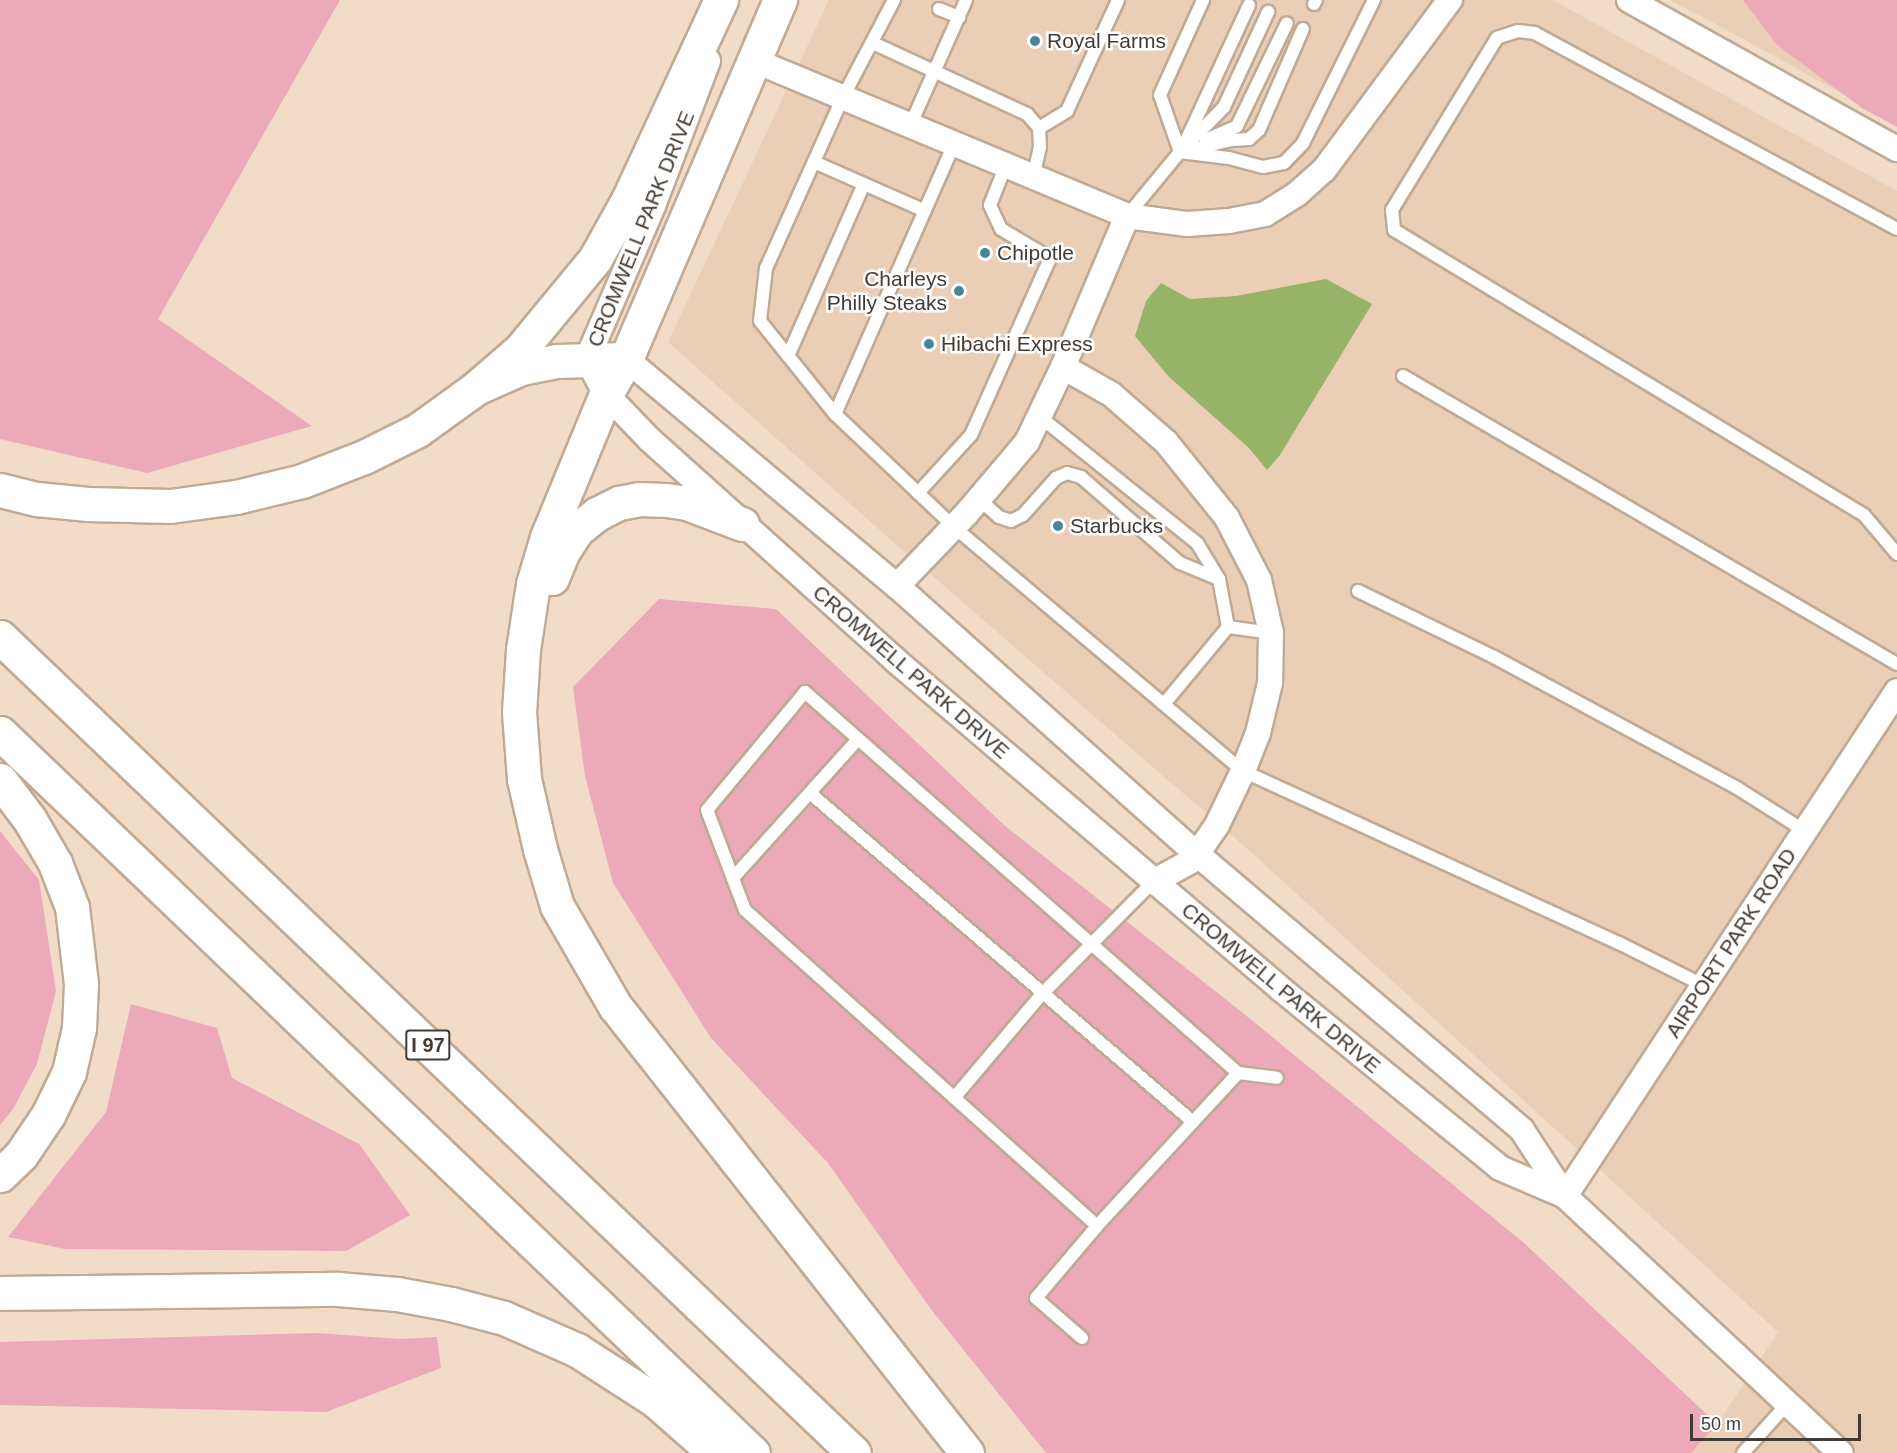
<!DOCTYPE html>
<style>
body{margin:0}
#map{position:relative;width:1897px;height:1453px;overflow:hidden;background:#f2dcc7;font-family:Helvetica,sans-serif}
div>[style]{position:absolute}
.built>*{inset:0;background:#eaceb5}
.green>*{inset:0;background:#eba9b9}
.water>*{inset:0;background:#97b368}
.roads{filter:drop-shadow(2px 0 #bfaa96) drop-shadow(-2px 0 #bfaa96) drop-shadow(0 2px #bfaa96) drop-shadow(0 -2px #bfaa96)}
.service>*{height:12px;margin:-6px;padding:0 6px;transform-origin:6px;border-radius:6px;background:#fff}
.minor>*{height:24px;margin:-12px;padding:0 12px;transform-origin:12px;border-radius:12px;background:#fff}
.primary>*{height:33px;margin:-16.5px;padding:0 16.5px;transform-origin:16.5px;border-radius:16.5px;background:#fff}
.motorway>*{height:33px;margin:-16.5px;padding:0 16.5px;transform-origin:16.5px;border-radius:16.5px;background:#fff}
.dots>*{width:16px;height:16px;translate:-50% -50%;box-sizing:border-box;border:3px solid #fff;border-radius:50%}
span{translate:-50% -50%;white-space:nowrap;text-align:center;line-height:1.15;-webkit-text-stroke:5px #fff;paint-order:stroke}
.shield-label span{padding:2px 4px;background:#fff;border:2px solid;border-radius:4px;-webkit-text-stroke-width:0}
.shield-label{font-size:20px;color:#433b33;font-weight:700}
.poi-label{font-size:21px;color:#433b33}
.left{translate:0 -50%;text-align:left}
.right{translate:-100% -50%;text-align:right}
.street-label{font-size:21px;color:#433b33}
.scale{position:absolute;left:1690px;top:1414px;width:171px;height:27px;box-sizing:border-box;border:3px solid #433b33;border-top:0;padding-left:8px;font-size:18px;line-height:21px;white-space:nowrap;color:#433b33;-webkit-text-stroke:4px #fff;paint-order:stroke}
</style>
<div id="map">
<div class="built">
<i style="clip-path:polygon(829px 0,1553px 0,1897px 191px,1897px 1453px,1691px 1453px,1717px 1424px,1778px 1332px,1252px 853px,891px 540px,668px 342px)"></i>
<i style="clip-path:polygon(1670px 0,1897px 0,1897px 124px,1738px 36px)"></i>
</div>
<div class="green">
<i style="clip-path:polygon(0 0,340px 0,158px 319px,312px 426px,147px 473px,0 439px)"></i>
<i style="clip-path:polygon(1743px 0,1897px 0,1897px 127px,1862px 108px,1777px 45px)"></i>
<i style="clip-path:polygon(659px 599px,776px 609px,1004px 825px,1238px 1009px,1524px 1243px,1717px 1424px,1691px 1453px,1046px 1453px,930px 1308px,828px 1163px,711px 1038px,613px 883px,585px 776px,573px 687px)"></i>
<i style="clip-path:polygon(0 831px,39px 880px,56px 991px,37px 1064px,13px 1109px,0 1125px)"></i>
<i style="clip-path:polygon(131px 1004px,217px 1028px,232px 1078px,359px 1144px,410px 1215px,346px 1251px,65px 1249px,8px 1237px,106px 1112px)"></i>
<i style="clip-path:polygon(316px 1333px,400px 1339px,437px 1337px,441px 1368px,326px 1412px,0 1405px,0 1342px)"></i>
</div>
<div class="water">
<i style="clip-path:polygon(1326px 279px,1372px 304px,1280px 455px,1267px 470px,1249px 448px,1168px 376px,1135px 336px,1146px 301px,1161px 283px,1190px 299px,1236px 296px)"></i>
</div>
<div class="roads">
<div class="service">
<i style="left:894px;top:0;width:110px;rotate:117.7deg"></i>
<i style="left:843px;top:97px;width:188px;rotate:114.2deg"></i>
<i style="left:766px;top:268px;width:53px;rotate:96.5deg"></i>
<i style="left:760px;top:321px;width:119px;rotate:51.1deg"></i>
<i style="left:835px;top:414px;width:164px;rotate:43.5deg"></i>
<i style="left:954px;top:527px;width:378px;rotate:40.2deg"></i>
<i style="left:1243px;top:771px;width:413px;rotate:24.6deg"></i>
<i style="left:1619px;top:943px;width:94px;rotate:26.6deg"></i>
<i style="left:1314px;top:4px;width:4px;rotate:-63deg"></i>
<i style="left:939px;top:9px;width:22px;rotate:22deg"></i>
<i style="left:873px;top:43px;width:170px;rotate:24.8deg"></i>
<i style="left:1027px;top:114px;width:18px;rotate:49deg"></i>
<i style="left:1039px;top:128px;width:19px;rotate:87deg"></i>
<i style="left:1040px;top:147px;width:31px;rotate:103deg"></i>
<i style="left:910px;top:126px;width:138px;rotate:-66deg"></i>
<i style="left:1039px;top:128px;width:33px;rotate:-31deg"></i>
<i style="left:1067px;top:111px;width:122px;rotate:-65.3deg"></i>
<i style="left:1206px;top:140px;width:34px;rotate:-24deg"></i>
<i style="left:1237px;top:126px;width:114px;rotate:-64.1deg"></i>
<i style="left:1185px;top:143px;width:152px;rotate:-65.1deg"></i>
<i style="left:1190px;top:150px;width:43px;rotate:-13.4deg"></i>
<i style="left:1232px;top:140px;width:17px;rotate:-3deg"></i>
<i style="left:1249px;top:139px;width:13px;rotate:-42deg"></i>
<i style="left:1259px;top:130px;width:110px;rotate:-66.5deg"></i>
<i style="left:1180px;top:152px;width:49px;rotate:7deg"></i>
<i style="left:1229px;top:158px;width:35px;rotate:15deg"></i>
<i style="left:1263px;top:167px;width:21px;rotate:-11deg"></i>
<i style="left:1284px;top:163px;width:28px;rotate:-46deg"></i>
<i style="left:1303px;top:143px;width:160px;rotate:-63.6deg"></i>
<i style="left:1180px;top:152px;width:60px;rotate:-109.3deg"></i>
<i style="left:1160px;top:95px;width:104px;rotate:-65.6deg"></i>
<i style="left:814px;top:162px;width:121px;rotate:23.8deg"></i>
<i style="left:1127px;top:216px;width:83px;rotate:-50.4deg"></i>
<i style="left:1180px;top:152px;width:63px;rotate:-45.6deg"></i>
<i style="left:1224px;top:107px;width:105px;rotate:-65.1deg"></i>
<i style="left:1897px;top:229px;width:412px;rotate:-151.6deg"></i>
<i style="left:1535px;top:33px;width:17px;rotate:-173deg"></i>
<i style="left:1518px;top:31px;width:22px;rotate:162deg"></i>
<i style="left:1497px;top:38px;width:202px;rotate:121.4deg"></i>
<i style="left:1392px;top:210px;width:20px;rotate:84deg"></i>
<i style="left:1394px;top:230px;width:550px;rotate:31.23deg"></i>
<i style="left:1864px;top:515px;width:51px;rotate:49.8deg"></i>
<i style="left:788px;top:356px;width:188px;rotate:-66.2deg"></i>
<i style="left:1403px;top:376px;width:572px;rotate:30.24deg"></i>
<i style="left:835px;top:414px;width:295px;rotate:-66.2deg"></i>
<i style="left:1039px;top:416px;width:203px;rotate:38.8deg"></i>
<i style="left:1197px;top:543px;width:42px;rotate:58.6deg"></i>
<i style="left:1219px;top:579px;width:49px;rotate:79.4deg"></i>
<i style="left:1228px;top:627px;width:100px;rotate:129.7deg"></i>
<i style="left:918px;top:493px;width:79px;rotate:-47.6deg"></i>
<i style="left:971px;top:435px;width:194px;rotate:-65.9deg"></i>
<i style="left:1050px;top:258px;width:57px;rotate:-149.4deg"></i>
<i style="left:1001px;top:229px;width:26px;rotate:-115deg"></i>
<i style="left:990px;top:205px;width:43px;rotate:-68.2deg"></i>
<i style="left:979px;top:499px;width:27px;rotate:42deg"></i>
<i style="left:999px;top:517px;width:13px;rotate:18deg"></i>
<i style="left:1011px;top:521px;width:13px;rotate:-27deg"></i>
<i style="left:1023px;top:515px;width:50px;rotate:-48.3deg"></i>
<i style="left:1056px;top:478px;width:12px;rotate:-24deg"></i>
<i style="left:1067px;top:473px;width:15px;rotate:16deg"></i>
<i style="left:1081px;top:477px;width:131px;rotate:41deg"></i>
<i style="left:1180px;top:563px;width:42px;rotate:22.3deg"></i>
<i style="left:1358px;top:591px;width:151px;rotate:25.9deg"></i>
<i style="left:1494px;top:657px;width:276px;rotate:28.3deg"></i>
<i style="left:1737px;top:788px;width:80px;rotate:32.3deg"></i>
<i style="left:1228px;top:627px;width:43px;rotate:7.9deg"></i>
<i style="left:810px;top:793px;width:505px;rotate:40.66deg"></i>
<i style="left:733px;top:878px;width:187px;rotate:-48deg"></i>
<i style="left:1238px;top:1073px;width:577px;rotate:-138.66deg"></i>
<i style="left:805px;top:692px;width:153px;rotate:129.7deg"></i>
<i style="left:707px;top:810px;width:107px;rotate:69.2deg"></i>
<i style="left:745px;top:910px;width:473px;rotate:41.9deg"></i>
<i style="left:1097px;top:1226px;width:208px;rotate:-47.3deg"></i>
<i style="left:1238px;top:1073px;width:39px;rotate:7deg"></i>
<i style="left:954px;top:1098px;width:136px;rotate:-49.8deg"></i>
<i style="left:1042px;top:994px;width:158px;rotate:-45.3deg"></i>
<i style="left:1082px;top:1338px;width:61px;rotate:-139deg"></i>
<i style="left:1036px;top:1298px;width:94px;rotate:-49.7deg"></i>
<i style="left:1743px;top:1453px;width:67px;rotate:-48deg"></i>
</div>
<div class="minor">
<i style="left:1629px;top:0;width:307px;rotate:29.1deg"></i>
<i style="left:753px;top:60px;width:405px;rotate:22.6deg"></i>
<i style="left:1127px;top:216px;width:61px;rotate:7.6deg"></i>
<i style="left:1187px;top:224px;width:42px;rotate:-4.1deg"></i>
<i style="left:1229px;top:221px;width:37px;rotate:-11deg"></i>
<i style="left:1265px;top:214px;width:38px;rotate:-32deg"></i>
<i style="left:1297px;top:194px;width:36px;rotate:-42deg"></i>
<i style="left:1324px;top:170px;width:212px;rotate:-53.5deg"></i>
<i style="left:708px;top:61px;width:155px;rotate:110.8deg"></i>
<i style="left:653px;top:206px;width:167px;rotate:113.3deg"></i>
<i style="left:587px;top:359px;width:40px;rotate:62deg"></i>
<i style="left:606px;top:394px;width:62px;rotate:46.3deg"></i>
<i style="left:649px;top:439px;width:331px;rotate:41.9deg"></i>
<i style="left:895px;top:660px;width:509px;rotate:40.45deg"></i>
<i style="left:1282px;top:990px;width:281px;rotate:39.2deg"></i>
<i style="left:1500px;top:1168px;width:71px;rotate:23.3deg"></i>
<i style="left:626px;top:359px;width:354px;rotate:40deg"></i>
<i style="left:897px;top:586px;width:402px;rotate:41.8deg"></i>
<i style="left:1197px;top:854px;width:426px;rotate:40.3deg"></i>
<i style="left:1522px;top:1130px;width:79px;rotate:56.9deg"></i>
<i style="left:1565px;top:1196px;width:377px;rotate:43deg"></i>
<i style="left:1063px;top:367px;width:55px;rotate:29.4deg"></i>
<i style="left:1111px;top:394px;width:73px;rotate:41.1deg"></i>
<i style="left:1166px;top:442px;width:97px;rotate:51.2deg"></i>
<i style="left:1227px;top:518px;width:70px;rotate:62.7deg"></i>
<i style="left:1259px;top:580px;width:54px;rotate:77.2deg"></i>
<i style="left:1271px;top:633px;width:50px;rotate:91.1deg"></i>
<i style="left:1270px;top:683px;width:51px;rotate:103.5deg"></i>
<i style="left:1258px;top:733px;width:41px;rotate:111.5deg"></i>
<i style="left:1243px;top:771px;width:60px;rotate:115.7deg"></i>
<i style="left:1217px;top:825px;width:42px;rotate:124.4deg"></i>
<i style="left:1193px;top:860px;width:46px;rotate:151.2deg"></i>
<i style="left:897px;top:586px;width:101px;rotate:-46.2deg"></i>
<i style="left:967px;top:513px;width:93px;rotate:-49.8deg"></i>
<i style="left:1027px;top:442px;width:83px;rotate:-64.4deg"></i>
<i style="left:1063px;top:367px;width:164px;rotate:-67deg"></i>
<i style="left:1565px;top:1196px;width:604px;rotate:-56.68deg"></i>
</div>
<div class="primary">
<i style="left:626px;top:359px;width:391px;rotate:-66.8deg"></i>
</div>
<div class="motorway">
<i style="left:476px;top:388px;width:49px;rotate:-24deg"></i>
<i style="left:521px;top:368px;width:36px;rotate:-11deg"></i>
<i style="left:556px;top:361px;width:70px;rotate:-1.6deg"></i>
<i style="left:626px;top:359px;width:40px;rotate:119.7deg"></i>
<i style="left:606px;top:394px;width:155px;rotate:112.4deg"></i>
<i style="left:547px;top:537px;width:49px;rotate:106.6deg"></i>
<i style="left:533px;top:584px;width:66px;rotate:98.7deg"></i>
<i style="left:523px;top:649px;width:63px;rotate:93.6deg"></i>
<i style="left:519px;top:712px;width:67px;rotate:85.7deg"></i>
<i style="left:524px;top:779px;width:72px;rotate:77.1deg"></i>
<i style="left:540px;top:849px;width:59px;rotate:73.4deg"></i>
<i style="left:557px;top:906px;width:116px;rotate:59.9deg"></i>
<i style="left:615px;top:1006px;width:569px;rotate:51.78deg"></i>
<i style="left:0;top:490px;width:38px;rotate:14deg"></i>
<i style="left:37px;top:499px;width:51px;rotate:5.6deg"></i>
<i style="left:88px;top:504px;width:82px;rotate:1.4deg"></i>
<i style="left:170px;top:506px;width:67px;rotate:-7.8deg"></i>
<i style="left:236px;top:497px;width:68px;rotate:-13.6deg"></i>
<i style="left:302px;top:481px;width:66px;rotate:-21.2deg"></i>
<i style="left:364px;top:457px;width:60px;rotate:-26.6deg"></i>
<i style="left:418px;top:430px;width:72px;rotate:-35.9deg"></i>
<i style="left:476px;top:388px;width:58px;rotate:-40.8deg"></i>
<i style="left:520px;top:350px;width:118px;rotate:-50.5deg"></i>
<i style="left:595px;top:259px;width:68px;rotate:-60.8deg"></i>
<i style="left:628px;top:200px;width:221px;rotate:-65.1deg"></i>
<i style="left:552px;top:578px;width:27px;rotate:-68deg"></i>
<i style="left:562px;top:553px;width:27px;rotate:-57deg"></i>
<i style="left:577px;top:530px;width:26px;rotate:-39deg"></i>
<i style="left:597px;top:514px;width:25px;rotate:-27deg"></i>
<i style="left:619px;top:503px;width:20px;rotate:-11deg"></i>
<i style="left:639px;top:499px;width:27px;rotate:2deg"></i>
<i style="left:666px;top:500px;width:21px;rotate:8deg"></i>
<i style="left:687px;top:503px;width:59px;rotate:20.9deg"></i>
<i style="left:0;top:637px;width:1181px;rotate:43.7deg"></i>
<i style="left:0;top:733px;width:1042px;rotate:43.72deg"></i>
<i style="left:0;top:780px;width:50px;rotate:53.1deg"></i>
<i style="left:30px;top:820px;width:50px;rotate:59.8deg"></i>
<i style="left:55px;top:863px;width:47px;rotate:68.9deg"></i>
<i style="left:72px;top:907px;width:78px;rotate:83.3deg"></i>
<i style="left:81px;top:984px;width:44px;rotate:92.6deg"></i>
<i style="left:79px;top:1028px;width:45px;rotate:102.8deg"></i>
<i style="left:69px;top:1072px;width:48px;rotate:116deg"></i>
<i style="left:48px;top:1115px;width:48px;rotate:124deg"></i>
<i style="left:21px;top:1155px;width:29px;rotate:136deg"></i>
<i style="left:0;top:1293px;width:338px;rotate:-0.7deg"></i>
<i style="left:338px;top:1289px;width:59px;rotate:4.8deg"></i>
<i style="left:397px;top:1294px;width:55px;rotate:10.5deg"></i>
<i style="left:451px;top:1304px;width:55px;rotate:14.8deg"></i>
<i style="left:504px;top:1318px;width:80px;rotate:23.7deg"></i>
<i style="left:577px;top:1350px;width:94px;rotate:32.8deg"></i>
<i style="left:656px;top:1401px;width:79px;rotate:41.4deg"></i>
</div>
</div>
<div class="dots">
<i style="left:1035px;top:41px;background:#458799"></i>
<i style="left:985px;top:253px;background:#458799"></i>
<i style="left:959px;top:291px;background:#458799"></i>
<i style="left:929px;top:344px;background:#458799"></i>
<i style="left:1058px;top:526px;background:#458799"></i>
</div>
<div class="shield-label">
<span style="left:428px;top:1045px">I 97</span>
</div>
<div class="poi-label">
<span class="left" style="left:1047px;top:41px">Royal Farms</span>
<span class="left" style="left:997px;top:253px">Chipotle</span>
<span class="right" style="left:947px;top:291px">Charleys<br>Philly Steaks</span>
<span class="left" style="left:941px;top:344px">Hibachi Express</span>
<span class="left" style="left:1070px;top:526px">Starbucks</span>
</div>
<div class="street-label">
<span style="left:641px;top:229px;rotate:-68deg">CROMWELL PARK DRIVE</span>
<span style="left:911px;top:672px;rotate:41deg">CROMWELL PARK DRIVE</span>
<span style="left:1731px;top:943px;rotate:-57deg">AIRPORT PARK ROAD</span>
<span style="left:1281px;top:988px;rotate:40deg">CROMWELL PARK DRIVE</span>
</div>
<div class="scale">50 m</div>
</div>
